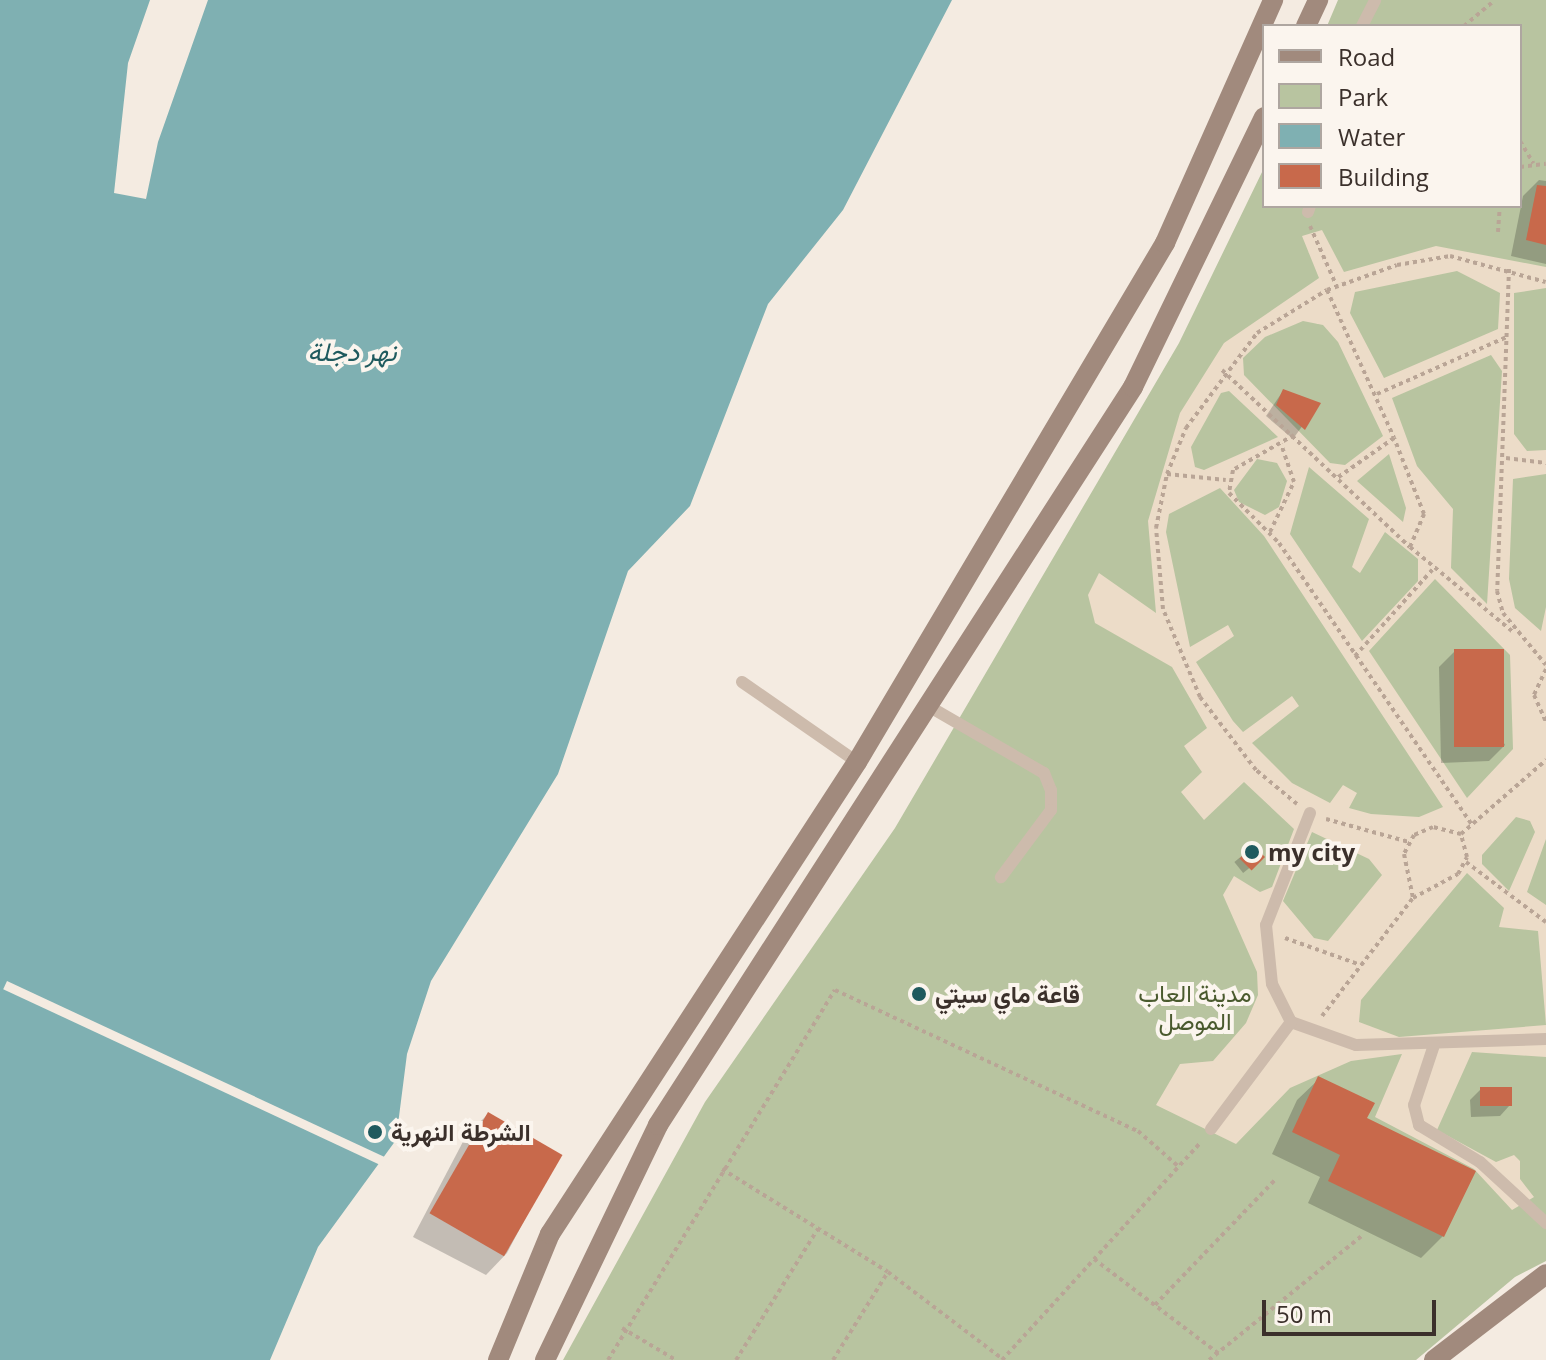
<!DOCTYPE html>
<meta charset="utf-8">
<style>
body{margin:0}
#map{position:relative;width:1546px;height:1360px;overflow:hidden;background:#f4ebe1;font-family:"Open Sans",Vazirmatn,sans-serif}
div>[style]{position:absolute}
.green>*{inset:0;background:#b8c4a0}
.plaza>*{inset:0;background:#ecdcc8}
.water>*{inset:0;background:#7fb0b2}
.pier>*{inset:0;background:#f4ebe1;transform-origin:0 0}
.shadow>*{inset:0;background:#0003;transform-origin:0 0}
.building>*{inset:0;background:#c8694b;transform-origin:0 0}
.path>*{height:4px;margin-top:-2px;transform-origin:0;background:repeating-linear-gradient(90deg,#b9a596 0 4px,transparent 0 8px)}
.lane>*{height:12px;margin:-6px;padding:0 6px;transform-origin:6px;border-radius:6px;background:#cdbbac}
.secondary>*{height:20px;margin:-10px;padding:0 10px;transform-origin:10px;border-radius:10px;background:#a18a7d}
.dots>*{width:22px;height:22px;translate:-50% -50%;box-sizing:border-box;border:4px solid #fbf5ee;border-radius:50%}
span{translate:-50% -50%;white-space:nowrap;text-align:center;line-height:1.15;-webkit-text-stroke:8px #fbf5ee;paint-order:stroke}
.poi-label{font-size:24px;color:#3b302b;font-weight:700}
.left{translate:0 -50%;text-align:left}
.park-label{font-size:24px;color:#4a5a2e}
.water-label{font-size:26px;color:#1f5a5e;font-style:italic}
.legend{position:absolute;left:1262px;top:24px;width:260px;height:184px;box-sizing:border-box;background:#fbf5ee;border:2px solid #aea6a0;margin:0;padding:10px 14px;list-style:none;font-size:24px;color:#3b302b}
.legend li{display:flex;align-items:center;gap:16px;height:40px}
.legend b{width:40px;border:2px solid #aea6a0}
.scale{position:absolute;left:1262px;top:1300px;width:174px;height:36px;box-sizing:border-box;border:4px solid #3b302b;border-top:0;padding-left:10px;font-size:24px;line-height:28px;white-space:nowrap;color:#3b302b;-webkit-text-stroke:6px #fbf5ee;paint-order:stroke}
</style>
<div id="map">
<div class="green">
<i style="clip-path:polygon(1338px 0,1546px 0,1546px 1261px,1515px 1277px,1416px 1360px,563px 1360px,705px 1102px,895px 828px,1179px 343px,1264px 168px,1264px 206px,1520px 206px,1520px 26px,1327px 26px)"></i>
</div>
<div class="plaza">
<i style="clip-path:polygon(evenodd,1322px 230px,1344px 272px,1436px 246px,1546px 267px,1546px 288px,1514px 293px,1514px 434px,1527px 451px,1546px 450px,1546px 474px,1513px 479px,1509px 579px,1515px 608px,1541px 631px,1546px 607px,1546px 839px,1527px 892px,1546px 905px,1546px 1057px,1472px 1052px,1437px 1130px,1496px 1162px,1514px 1155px,1520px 1161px,1520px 1179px,1534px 1197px,1512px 1210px,1474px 1169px,1375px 1117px,1402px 1054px,1351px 1061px,1290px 1088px,1236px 1144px,1156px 1105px,1180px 1064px,1213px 1061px,1246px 1023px,1258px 995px,1257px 972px,1223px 895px,1234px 876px,1260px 892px,1272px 887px,1294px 829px,1244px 782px,1204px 820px,1181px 792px,1202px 772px,1184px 746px,1207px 728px,1172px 667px,1095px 623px,1088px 595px,1099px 573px,1156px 613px,1148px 521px,1180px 413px,1224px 343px,1319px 278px,1302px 236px,1322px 230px,1457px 271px,1500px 293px,1498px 329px,1384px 378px,1350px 313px,1355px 292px,1457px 271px,1322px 230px,1303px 321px,1323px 325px,1338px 342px,1383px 436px,1345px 465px,1330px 463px,1244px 375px,1243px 358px,1265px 337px,1303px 321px,1322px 230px,1491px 355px,1502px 371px,1487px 604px,1451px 568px,1453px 509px,1417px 466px,1392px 398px,1491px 355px,1322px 230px,1229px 391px,1278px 437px,1204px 470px,1195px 467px,1191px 447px,1221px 393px,1229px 391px,1322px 230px,1389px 454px,1406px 508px,1403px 522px,1357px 481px,1389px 454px,1322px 230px,1257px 459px,1277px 463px,1287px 481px,1279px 507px,1265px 515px,1239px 502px,1234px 490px,1257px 459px,1322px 230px,1309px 467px,1369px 519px,1352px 567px,1360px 573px,1385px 532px,1418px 559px,1418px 581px,1362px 641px,1290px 534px,1309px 467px,1322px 230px,1220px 488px,1264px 536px,1443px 807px,1419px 817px,1371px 814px,1349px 808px,1357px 793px,1343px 785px,1330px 803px,1292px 783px,1252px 743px,1299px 706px,1292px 696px,1243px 732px,1233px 721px,1196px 662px,1234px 636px,1228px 625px,1190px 647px,1166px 532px,1169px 514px,1220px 488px,1322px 230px,1435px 579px,1510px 655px,1513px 749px,1467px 798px,1369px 651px,1435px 579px,1322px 230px,1516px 817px,1530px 821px,1535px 832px,1509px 891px,1482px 864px,1482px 855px,1516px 817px,1322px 230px,1312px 832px,1369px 859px,1382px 875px,1328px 941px,1314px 938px,1283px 901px,1312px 832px,1322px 230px,1467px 873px,1504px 908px,1499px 927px,1538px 931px,1546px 1025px,1399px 1037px,1359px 1022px,1361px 1000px,1467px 873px)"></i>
</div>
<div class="water">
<i style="clip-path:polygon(0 0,952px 0,843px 210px,768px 304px,690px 506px,628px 571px,558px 774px,431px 981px,407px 1054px,396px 1140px,318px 1247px,270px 1360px,0 1360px)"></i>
</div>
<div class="pier">
<i style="clip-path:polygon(150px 0,208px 0,158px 142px,146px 199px,114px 193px,128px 63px)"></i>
<i style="left:7px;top:981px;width:419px;height:9px;rotate:25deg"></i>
</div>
<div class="shadow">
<i style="clip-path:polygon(1539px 180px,1546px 181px,1546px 264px,1511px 256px,1523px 196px)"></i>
<i style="clip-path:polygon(1283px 391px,1318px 404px,1293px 439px,1266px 416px)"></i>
<i style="clip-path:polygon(1455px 651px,1505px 745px,1489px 761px,1441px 763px,1439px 667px)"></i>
<i style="left:1253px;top:847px;width:14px;height:24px;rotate:51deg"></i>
<i style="clip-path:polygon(1319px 1079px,1364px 1119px,1443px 1236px,1421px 1258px,1308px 1203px,1320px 1177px,1272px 1154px,1297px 1100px)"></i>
<i style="clip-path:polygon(1480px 1090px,1510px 1105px,1500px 1116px,1471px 1117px,1470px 1100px)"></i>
<i style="clip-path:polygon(488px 1114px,559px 1155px,507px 1253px,486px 1275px,413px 1237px,466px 1136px)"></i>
</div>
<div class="building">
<i style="clip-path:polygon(1537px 185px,1546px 186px,1546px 245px,1526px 240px)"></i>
<i style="clip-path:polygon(1283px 389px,1321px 403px,1305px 430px,1276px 405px)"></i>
<i style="left:1454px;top:649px;width:50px;height:98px"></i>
<i style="left:1253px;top:845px;width:17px;height:19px;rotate:45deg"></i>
<i style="clip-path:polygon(1318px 1076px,1375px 1103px,1367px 1118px,1476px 1171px,1444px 1237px,1328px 1181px,1340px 1155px,1292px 1132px)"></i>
<i style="left:1512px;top:1087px;width:19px;height:32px;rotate:90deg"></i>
<i style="left:488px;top:1112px;width:86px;height:117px;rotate:30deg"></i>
</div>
<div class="path">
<i style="left:1464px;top:26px;width:40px;rotate:-40deg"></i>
<i style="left:1520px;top:141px;width:26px;rotate:59deg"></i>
<i style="left:1520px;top:167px;width:26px;rotate:-7deg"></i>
<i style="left:1310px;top:226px;width:67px;rotate:66.1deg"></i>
<i style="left:1498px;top:232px;width:26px;rotate:-86deg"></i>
<i style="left:1509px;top:269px;width:322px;rotate:92.1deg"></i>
<i style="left:1497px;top:591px;width:23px;rotate:75deg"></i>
<i style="left:1503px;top:613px;width:67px;rotate:50.4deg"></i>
<i style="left:1327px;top:290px;width:162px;rotate:65.6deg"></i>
<i style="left:1222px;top:370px;width:258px;rotate:43.3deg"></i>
<i style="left:1410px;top:547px;width:36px;rotate:-67deg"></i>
<i style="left:1424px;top:514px;width:82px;rotate:-111.5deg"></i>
<i style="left:1394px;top:438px;width:70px;rotate:144.9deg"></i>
<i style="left:1377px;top:394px;width:142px;rotate:-23.7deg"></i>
<i style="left:1294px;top:435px;width:70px;rotate:150.2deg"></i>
<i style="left:1233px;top:470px;width:23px;rotate:100deg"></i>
<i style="left:1229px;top:493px;width:71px;rotate:45deg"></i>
<i style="left:1279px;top:543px;width:342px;rotate:55.6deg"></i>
<i style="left:1506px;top:458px;width:40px;rotate:7.1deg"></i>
<i style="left:1167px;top:474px;width:59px;rotate:5.8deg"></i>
<i style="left:1270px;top:532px;width:55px;rotate:-64.4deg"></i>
<i style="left:1294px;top:482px;width:40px;rotate:-108.9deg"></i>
<i style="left:1410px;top:547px;width:134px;rotate:39.5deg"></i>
<i style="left:1355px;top:656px;width:118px;rotate:-48.1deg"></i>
<i style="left:1546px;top:669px;width:29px;rotate:115deg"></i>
<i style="left:1534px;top:695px;width:30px;rotate:66deg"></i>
<i style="left:1297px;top:804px;width:53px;rotate:-140.3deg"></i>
<i style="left:1256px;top:770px;width:92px;rotate:-127.5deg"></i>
<i style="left:1200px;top:697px;width:95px;rotate:-112.8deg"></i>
<i style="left:1163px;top:609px;width:81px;rotate:-94.9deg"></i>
<i style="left:1156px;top:528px;width:55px;rotate:-78.5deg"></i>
<i style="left:1167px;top:474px;width:50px;rotate:-67.6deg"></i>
<i style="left:1186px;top:428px;width:119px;rotate:-53.2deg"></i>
<i style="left:1257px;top:333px;width:82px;rotate:-31.6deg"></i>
<i style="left:1327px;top:290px;width:74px;rotate:-19.7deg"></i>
<i style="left:1397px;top:265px;width:54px;rotate:-9.6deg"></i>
<i style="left:1450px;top:256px;width:99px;rotate:15.2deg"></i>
<i style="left:1326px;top:819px;width:86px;rotate:15.5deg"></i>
<i style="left:1461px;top:834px;width:113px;rotate:-41deg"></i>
<i style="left:1466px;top:862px;width:100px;rotate:36.9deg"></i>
<i style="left:1285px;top:938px;width:77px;rotate:19.6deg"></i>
<i style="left:1322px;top:1016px;width:149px;rotate:-52.4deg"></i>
<i style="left:1413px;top:898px;width:51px;rotate:-28.1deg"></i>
<i style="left:1458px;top:874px;width:19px;rotate:-62deg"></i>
<i style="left:1467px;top:857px;width:24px;rotate:-105deg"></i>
<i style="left:1461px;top:834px;width:29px;rotate:-166deg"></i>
<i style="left:1433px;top:827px;width:21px;rotate:157deg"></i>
<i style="left:1414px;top:835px;width:21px;rotate:118deg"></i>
<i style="left:1404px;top:854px;width:45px;rotate:78.4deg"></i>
<i style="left:722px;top:1169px;width:195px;rotate:31.8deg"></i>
<i style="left:888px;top:1272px;width:146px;rotate:37.2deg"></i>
<i style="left:1094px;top:1259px;width:156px;rotate:37.2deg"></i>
<i style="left:1155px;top:1305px;width:173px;rotate:-46.2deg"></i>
<i style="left:622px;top:1328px;width:63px;rotate:30.7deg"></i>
<i style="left:608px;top:1360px;width:434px;rotate:-58.5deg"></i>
<i style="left:835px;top:990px;width:334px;rotate:25deg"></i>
<i style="left:1138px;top:1131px;width:55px;rotate:41.3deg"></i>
<i style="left:736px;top:1360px;width:155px;rotate:-58deg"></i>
<i style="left:833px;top:1360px;width:104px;rotate:-58deg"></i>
<i style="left:1002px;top:1360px;width:294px;rotate:-47.6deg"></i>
<i style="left:1209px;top:1360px;width:198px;rotate:-39.1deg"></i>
</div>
<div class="lane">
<i style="left:1362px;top:26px;width:29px;rotate:-63deg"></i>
<i style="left:1308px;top:212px;width:6px;rotate:-72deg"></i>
<i style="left:742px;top:682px;width:140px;rotate:34.8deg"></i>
<i style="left:930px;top:707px;width:132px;rotate:30.1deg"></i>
<i style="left:1044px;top:773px;width:18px;rotate:68deg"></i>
<i style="left:1051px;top:790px;width:20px;rotate:90deg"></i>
<i style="left:1051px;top:810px;width:84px;rotate:126.7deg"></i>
<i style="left:1310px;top:813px;width:120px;rotate:111.4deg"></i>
<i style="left:1266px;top:925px;width:59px;rotate:84.2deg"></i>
<i style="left:1272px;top:984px;width:42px;rotate:63.4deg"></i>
<i style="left:1291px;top:1022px;width:69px;rotate:19.5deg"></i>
<i style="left:1356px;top:1045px;width:190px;rotate:-1.8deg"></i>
<i style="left:1434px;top:1045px;width:63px;rotate:108.4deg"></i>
<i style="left:1414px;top:1105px;width:21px;rotate:76deg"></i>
<i style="left:1419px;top:1125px;width:71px;rotate:31.2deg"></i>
<i style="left:1480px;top:1162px;width:90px;rotate:42.7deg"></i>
<i style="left:1211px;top:1129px;width:134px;rotate:-53.2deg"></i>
</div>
<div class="secondary">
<i style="left:1306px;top:26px;width:29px;rotate:-65deg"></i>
<i style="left:498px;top:1360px;width:136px;rotate:-67.6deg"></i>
<i style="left:550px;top:1234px;width:563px;rotate:-56.96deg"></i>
<i style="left:857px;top:762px;width:604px;rotate:-59.31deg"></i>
<i style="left:1165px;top:243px;width:266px;rotate:-66deg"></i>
<i style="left:545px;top:1360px;width:261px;rotate:-64.3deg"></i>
<i style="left:658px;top:1125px;width:878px;rotate:-57.23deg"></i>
<i style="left:1133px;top:387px;width:300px;rotate:-64.1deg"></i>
<i style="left:1434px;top:1360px;width:141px;rotate:-37.5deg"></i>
</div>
<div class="dots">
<i style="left:1252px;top:852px;background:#1f5a5e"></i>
<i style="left:919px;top:994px;background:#1f5a5e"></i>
<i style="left:375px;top:1132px;background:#1f5a5e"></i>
</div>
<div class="poi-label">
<span class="left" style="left:1268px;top:852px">my city</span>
<span class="left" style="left:935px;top:994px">قاعة ماي سيتي</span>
<span class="left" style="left:391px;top:1132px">الشرطة النهرية</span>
</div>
<div class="park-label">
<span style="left:1195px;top:1007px">مدينة العاب<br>الموصل</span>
</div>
<div class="water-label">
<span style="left:352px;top:352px">نهر دجلة</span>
</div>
<ul class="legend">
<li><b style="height:10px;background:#a18a7d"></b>Road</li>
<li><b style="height:22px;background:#b8c4a0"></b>Park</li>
<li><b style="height:22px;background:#7fb0b2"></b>Water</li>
<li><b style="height:22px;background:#c8694b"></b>Building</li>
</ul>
<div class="scale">50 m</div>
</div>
